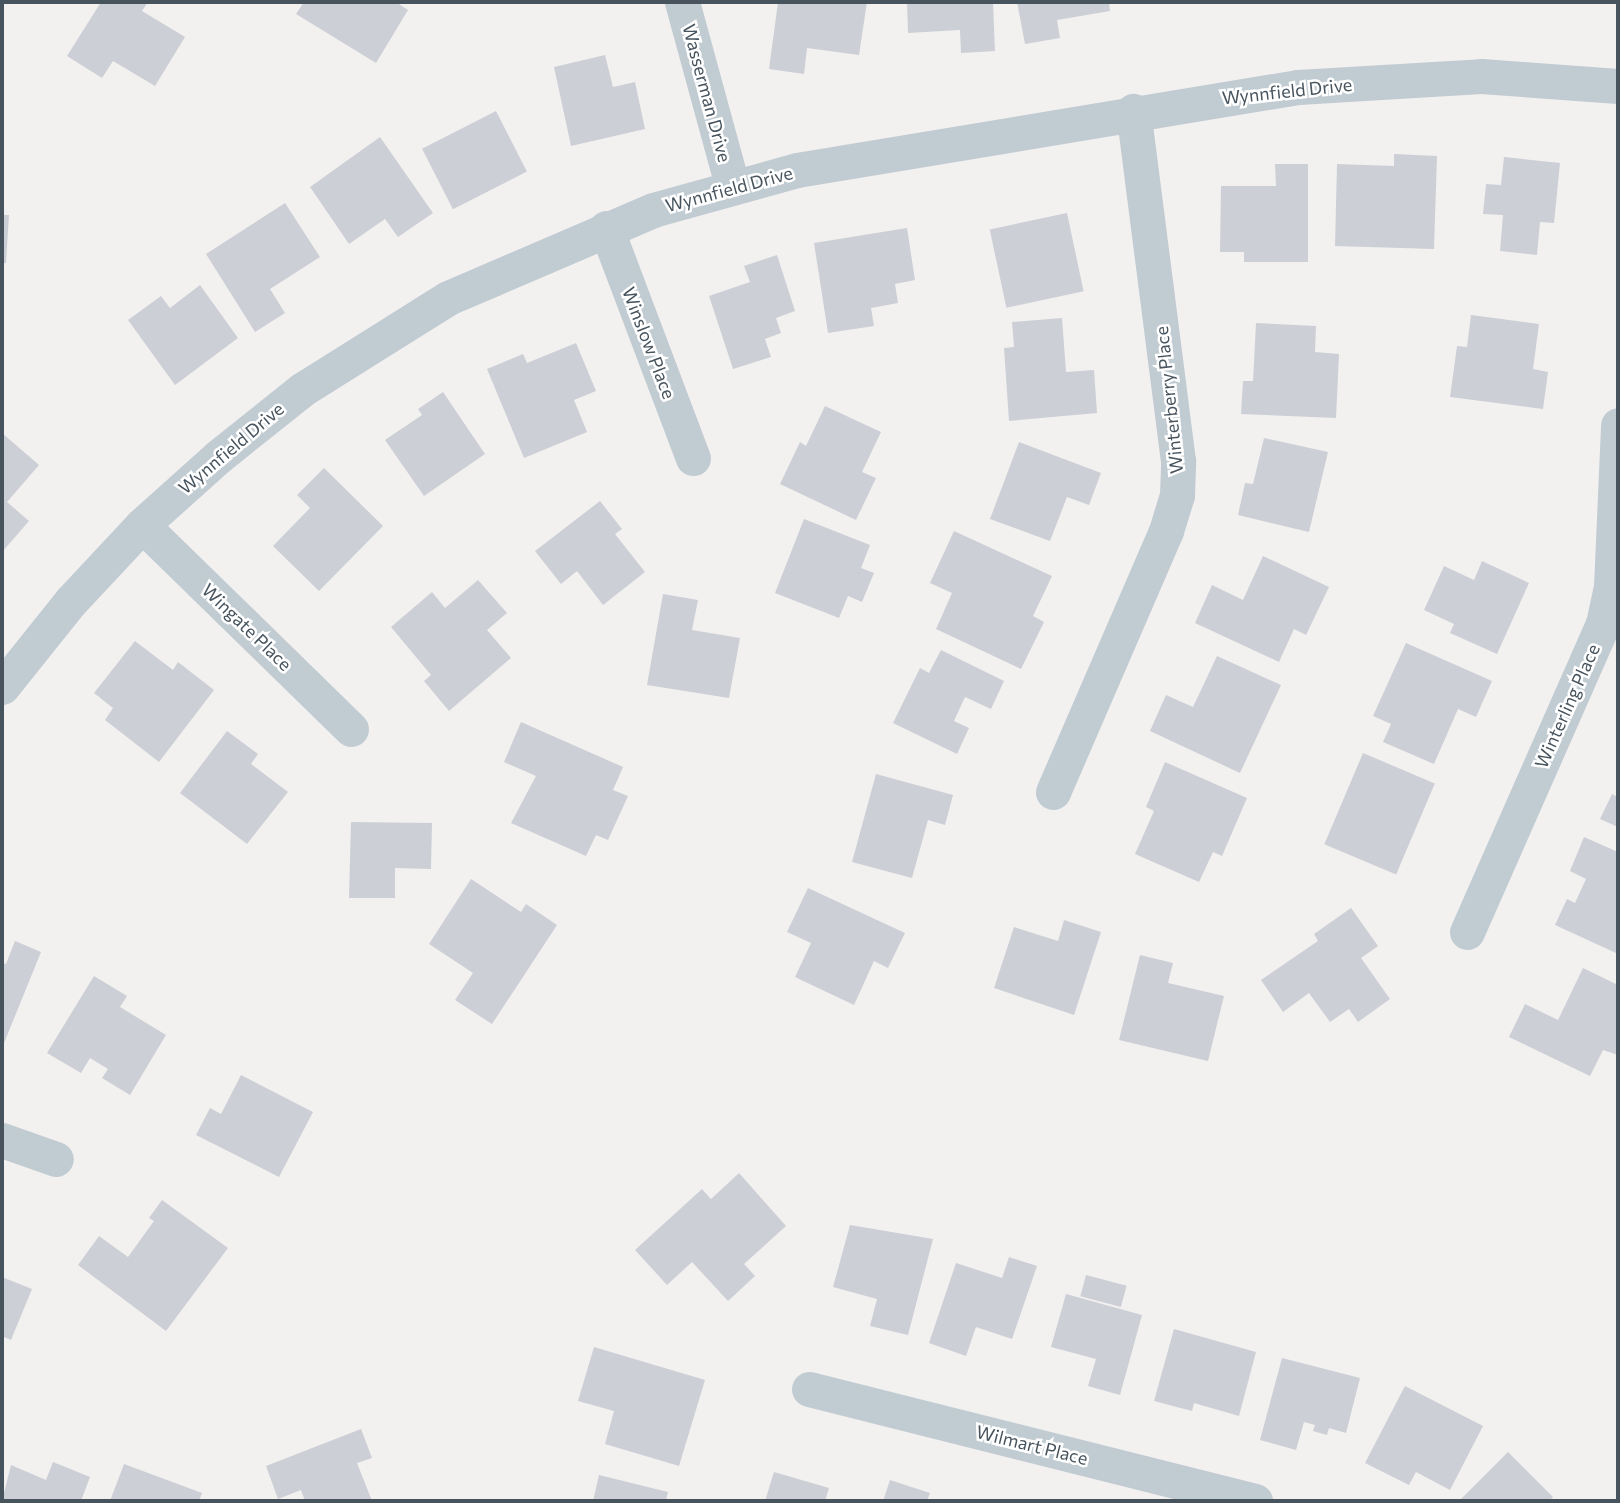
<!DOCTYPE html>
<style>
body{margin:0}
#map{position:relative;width:1620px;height:1503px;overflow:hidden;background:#f3f0f0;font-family:Commissioner,sans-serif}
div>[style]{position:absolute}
.building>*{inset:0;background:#cccfd5;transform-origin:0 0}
.street>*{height:35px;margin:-17.5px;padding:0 17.5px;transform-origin:17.5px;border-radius:17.5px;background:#c0cbd2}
span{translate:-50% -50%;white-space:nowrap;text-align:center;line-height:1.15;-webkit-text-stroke:5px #fff;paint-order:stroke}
.street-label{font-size:18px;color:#47545e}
.frame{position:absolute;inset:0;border:4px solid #47545e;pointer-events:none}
</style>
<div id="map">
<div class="building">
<i style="clip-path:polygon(101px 2px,148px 2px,142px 11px,185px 37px,155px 86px,113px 61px,102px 78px,67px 56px)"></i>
<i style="clip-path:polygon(304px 2px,396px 2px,408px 10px,376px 63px,296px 14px)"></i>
<i style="clip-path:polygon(778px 2px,867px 2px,859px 55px,807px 48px,804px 74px,769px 69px)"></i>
<i style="clip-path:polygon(907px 2px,993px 2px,995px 51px,961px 53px,960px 30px,908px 33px)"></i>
<i style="clip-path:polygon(1017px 2px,1109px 2px,1110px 11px,1057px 20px,1060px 38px,1025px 44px)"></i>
<i style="clip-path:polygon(605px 55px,613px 87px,635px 82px,645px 129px,571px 146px,554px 67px)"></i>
<i style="left:496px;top:111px;width:68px;height:83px;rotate:63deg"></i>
<i style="clip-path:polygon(380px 137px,433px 213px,398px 237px,385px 219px,349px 244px,310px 187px)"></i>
<i style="clip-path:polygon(1394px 154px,1437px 156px,1434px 249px,1335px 246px,1337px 164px,1394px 166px)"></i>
<i style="clip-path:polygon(1504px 157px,1560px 163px,1554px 223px,1540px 222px,1537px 255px,1500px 251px,1503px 215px,1483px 214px,1486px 184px,1501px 185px)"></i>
<i style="clip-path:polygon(1275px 164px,1308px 164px,1308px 262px,1244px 262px,1244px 252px,1220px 252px,1221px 186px,1276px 186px)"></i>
<i style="clip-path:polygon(285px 203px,320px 257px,270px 289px,285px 313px,255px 332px,206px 254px)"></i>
<i style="left:1067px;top:213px;width:80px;height:79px;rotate:78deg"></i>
<i style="clip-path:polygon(2px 215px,9px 215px,6px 263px,2px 263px)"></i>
<i style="clip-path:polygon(907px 228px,915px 280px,895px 284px,898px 303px,871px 308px,874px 326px,828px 333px,814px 243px)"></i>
<i style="clip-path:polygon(777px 255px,795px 311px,776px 318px,781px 333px,765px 339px,771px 357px,733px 369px,709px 296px,750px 282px,744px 266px)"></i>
<i style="clip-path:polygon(200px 285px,238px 338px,175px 385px,128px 320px,161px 296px,170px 308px)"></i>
<i style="clip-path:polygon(1471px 315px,1539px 324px,1533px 369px,1548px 372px,1543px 409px,1450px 397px,1457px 346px,1467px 347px)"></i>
<i style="clip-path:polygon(1062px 318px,1066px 372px,1094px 370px,1097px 413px,1009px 421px,1004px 348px,1014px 347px,1012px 322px)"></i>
<i style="clip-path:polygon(1256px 323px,1316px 326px,1315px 352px,1339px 354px,1336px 418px,1241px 414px,1243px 381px,1253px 381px)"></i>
<i style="clip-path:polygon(576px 343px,596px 391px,574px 400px,587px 432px,524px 458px,487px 369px,523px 354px,527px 363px)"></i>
<i style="clip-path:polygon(443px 392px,485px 454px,424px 496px,385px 440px,422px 415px,418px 409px)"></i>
<i style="clip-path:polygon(825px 406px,881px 432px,862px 472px,876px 478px,856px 520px,780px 484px,800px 442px,806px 446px)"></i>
<i style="clip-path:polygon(2px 433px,39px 465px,7px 502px,29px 521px,3px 551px)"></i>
<i style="clip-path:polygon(1264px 438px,1328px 452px,1309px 532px,1238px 515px,1245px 483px,1253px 484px)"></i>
<i style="clip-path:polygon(1019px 442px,1101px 473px,1089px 505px,1067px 497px,1050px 541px,990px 519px)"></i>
<i style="clip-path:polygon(324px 468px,383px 526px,319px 591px,273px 546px,310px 508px,297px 495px)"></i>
<i style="clip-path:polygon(600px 501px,622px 529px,615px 534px,645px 572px,603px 605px,577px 571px,561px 584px,535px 551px)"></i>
<i style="clip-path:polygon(804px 519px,870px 545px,861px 568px,874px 573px,862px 602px,848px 596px,839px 618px,775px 593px)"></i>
<i style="clip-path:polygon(954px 531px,1052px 576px,1033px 616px,1044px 622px,1021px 669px,936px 629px,952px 593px,930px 583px)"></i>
<i style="clip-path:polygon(1263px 556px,1329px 587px,1306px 635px,1294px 629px,1279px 662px,1195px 623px,1212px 585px,1243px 600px)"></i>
<i style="clip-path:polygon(1482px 561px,1529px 583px,1497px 654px,1450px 633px,1454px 624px,1424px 610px,1444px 566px,1474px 580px)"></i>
<i style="clip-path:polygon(478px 580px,507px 613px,487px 630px,511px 658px,449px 711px,424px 681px,431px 675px,391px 627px,432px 592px,445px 608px)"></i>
<i style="clip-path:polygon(663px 594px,698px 600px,692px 630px,740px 638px,729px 698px,647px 685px)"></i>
<i style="clip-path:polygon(135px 641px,173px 670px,178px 662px,214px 690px,159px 762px,105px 720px,113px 708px,94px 693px)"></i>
<i style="clip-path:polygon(1406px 643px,1492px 681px,1476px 717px,1458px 709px,1434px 764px,1383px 742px,1391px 724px,1373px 716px)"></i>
<i style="clip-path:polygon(941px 650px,1004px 681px,991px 709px,965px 697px,954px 721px,969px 728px,957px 754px,893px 723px,920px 668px,929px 673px)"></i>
<i style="clip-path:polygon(1217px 656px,1281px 685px,1240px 773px,1150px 731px,1166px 695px,1193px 707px)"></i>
<i style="clip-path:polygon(521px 722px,623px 767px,613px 790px,628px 796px,608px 840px,596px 835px,586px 856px,511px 823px,536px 776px,504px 762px)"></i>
<i style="clip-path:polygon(227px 731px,258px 754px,251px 764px,288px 792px,247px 844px,180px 793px)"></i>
<i style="left:1363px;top:753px;width:78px;height:99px;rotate:23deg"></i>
<i style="clip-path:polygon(1165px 762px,1247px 798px,1222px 856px,1213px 852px,1199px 882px,1135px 854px,1154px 811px,1146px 807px)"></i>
<i style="clip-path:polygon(876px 774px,953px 795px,945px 825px,928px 820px,912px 878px,852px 862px)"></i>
<i style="clip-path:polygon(1612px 794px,1618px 797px,1618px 827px,1600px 819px)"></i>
<i style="clip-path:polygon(351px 822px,432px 823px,431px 869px,395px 868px,395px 898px,349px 898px)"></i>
<i style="clip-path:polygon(1584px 837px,1618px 852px,1616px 953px,1555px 925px,1567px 899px,1575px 903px,1586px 879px,1570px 871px)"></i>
<i style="clip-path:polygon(471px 879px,521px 912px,526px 904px,557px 925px,492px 1024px,455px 1000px,473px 973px,429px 944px)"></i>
<i style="clip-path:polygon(808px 888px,905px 933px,888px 968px,874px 961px,854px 1005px,795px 977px,811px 943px,787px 932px)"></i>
<i style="clip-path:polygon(1351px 908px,1378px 946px,1361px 958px,1390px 999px,1358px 1022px,1349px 1009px,1330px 1022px,1309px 993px,1283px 1012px,1261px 980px,1318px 941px,1314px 934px)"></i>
<i style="clip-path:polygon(1064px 920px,1101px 932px,1074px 1015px,994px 988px,1014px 927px,1058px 941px)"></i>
<i style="clip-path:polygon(15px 941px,41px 952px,2px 1048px,2px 963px,6px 964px)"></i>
<i style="clip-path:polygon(1140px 955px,1173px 963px,1168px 983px,1224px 996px,1208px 1061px,1119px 1040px)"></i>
<i style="clip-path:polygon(1583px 968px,1618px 985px,1618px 1055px,1603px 1050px,1590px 1076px,1509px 1037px,1525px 1004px,1558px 1020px)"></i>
<i style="clip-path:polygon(94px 976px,127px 996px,120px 1007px,166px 1035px,130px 1095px,102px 1078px,108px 1069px,90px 1058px,81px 1073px,47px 1053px)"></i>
<i style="clip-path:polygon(241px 1075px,313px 1112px,279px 1177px,196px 1135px,210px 1108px,221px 1114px)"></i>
<i style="clip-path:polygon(739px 1173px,786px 1226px,744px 1264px,755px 1276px,728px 1301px,692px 1262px,667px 1285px,635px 1250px,702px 1189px,711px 1199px)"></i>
<i style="clip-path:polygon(162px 1200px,228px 1248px,166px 1331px,78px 1265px,99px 1236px,128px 1257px,154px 1221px,149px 1218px)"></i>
<i style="clip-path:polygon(850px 1225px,933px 1239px,908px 1335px,870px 1326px,877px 1299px,833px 1287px)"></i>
<i style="clip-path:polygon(1009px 1257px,1037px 1266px,1012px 1339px,976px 1327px,966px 1356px,929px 1343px,956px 1263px,1002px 1278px)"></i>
<i style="left:1086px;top:1275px;width:42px;height:22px;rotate:15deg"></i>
<i style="clip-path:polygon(2px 1277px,32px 1289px,11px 1340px,2px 1336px)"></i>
<i style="clip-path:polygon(1066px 1294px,1142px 1315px,1120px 1395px,1088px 1386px,1096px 1359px,1051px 1347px)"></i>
<i style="clip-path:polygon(1174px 1329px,1256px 1352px,1239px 1416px,1194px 1403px,1192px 1411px,1154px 1401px)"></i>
<i style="clip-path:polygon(594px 1347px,705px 1380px,679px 1466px,605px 1444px,614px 1411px,578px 1401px)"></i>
<i style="clip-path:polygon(1282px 1358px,1360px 1378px,1346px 1433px,1329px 1428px,1327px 1435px,1313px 1431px,1315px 1425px,1304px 1422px,1296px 1450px,1260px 1440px)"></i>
<i style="clip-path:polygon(1405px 1386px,1483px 1426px,1450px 1490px,1416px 1472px,1409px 1485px,1365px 1463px)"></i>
<i style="clip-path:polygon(361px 1429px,372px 1458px,357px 1463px,372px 1501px,305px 1501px,301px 1490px,278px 1499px,266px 1466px)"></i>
<i style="clip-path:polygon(1508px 1452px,1553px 1497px,1549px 1501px,1459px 1501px)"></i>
<i style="clip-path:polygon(53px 1462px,90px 1477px,81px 1501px,2px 1501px,11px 1465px,46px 1480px)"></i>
<i style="clip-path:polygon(124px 1464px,202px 1493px,199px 1501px,110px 1501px)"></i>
<i style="clip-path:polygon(774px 1472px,829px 1488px,825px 1501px,765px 1501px)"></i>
<i style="clip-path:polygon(599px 1475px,668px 1492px,666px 1501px,593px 1501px)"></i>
<i style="clip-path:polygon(890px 1480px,930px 1493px,927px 1501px,883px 1501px)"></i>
</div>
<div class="street">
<i style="left:682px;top:2px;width:190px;rotate:74.7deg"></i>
<i style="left:606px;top:228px;width:246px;rotate:69.3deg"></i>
<i style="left:142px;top:525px;width:292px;rotate:44.3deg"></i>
<i style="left:2px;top:687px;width:110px;rotate:-51.3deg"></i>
<i style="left:71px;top:601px;width:104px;rotate:-46.9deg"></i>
<i style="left:142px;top:525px;width:103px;rotate:-41.9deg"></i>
<i style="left:219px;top:456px;width:107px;rotate:-38.6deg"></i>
<i style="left:303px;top:389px;width:171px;rotate:-32.1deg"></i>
<i style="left:448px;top:298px;width:223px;rotate:-23.2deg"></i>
<i style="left:653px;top:210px;width:149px;rotate:-15.5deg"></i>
<i style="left:797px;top:170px;width:508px;rotate:-9.41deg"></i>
<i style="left:1298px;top:87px;width:183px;rotate:-3.4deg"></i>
<i style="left:1481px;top:76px;width:137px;rotate:4.2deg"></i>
<i style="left:1053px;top:792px;width:284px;rotate:-66.6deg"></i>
<i style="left:1166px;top:531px;width:38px;rotate:-73deg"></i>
<i style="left:1177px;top:495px;width:34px;rotate:-88deg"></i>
<i style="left:1178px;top:461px;width:353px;rotate:-97.3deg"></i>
<i style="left:1467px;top:932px;width:337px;rotate:-66.2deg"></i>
<i style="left:1603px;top:624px;width:38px;rotate:-78deg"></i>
<i style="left:1611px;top:587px;width:162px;rotate:-87.5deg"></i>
<i style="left:2px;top:1140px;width:57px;rotate:19.4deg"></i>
<i style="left:809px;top:1389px;width:460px;rotate:14.1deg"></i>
</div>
<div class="street-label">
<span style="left:1287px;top:91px;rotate:-6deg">Wynnfield Drive</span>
<span style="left:707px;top:93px;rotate:75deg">Wasserman Drive</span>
<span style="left:729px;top:189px;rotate:-15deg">Wynnfield Drive</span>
<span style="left:649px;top:343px;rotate:69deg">Winslow Place</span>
<span style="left:1169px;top:400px;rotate:-96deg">Winterberry Place</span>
<span style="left:231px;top:448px;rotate:-40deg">Wynnfield Drive</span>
<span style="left:247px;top:627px;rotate:44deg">Wingate Place</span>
<span style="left:1567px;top:706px;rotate:-66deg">Winterling Place</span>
<span style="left:1032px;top:1445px;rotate:14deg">Wilmart Place</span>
</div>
<div class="frame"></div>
</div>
